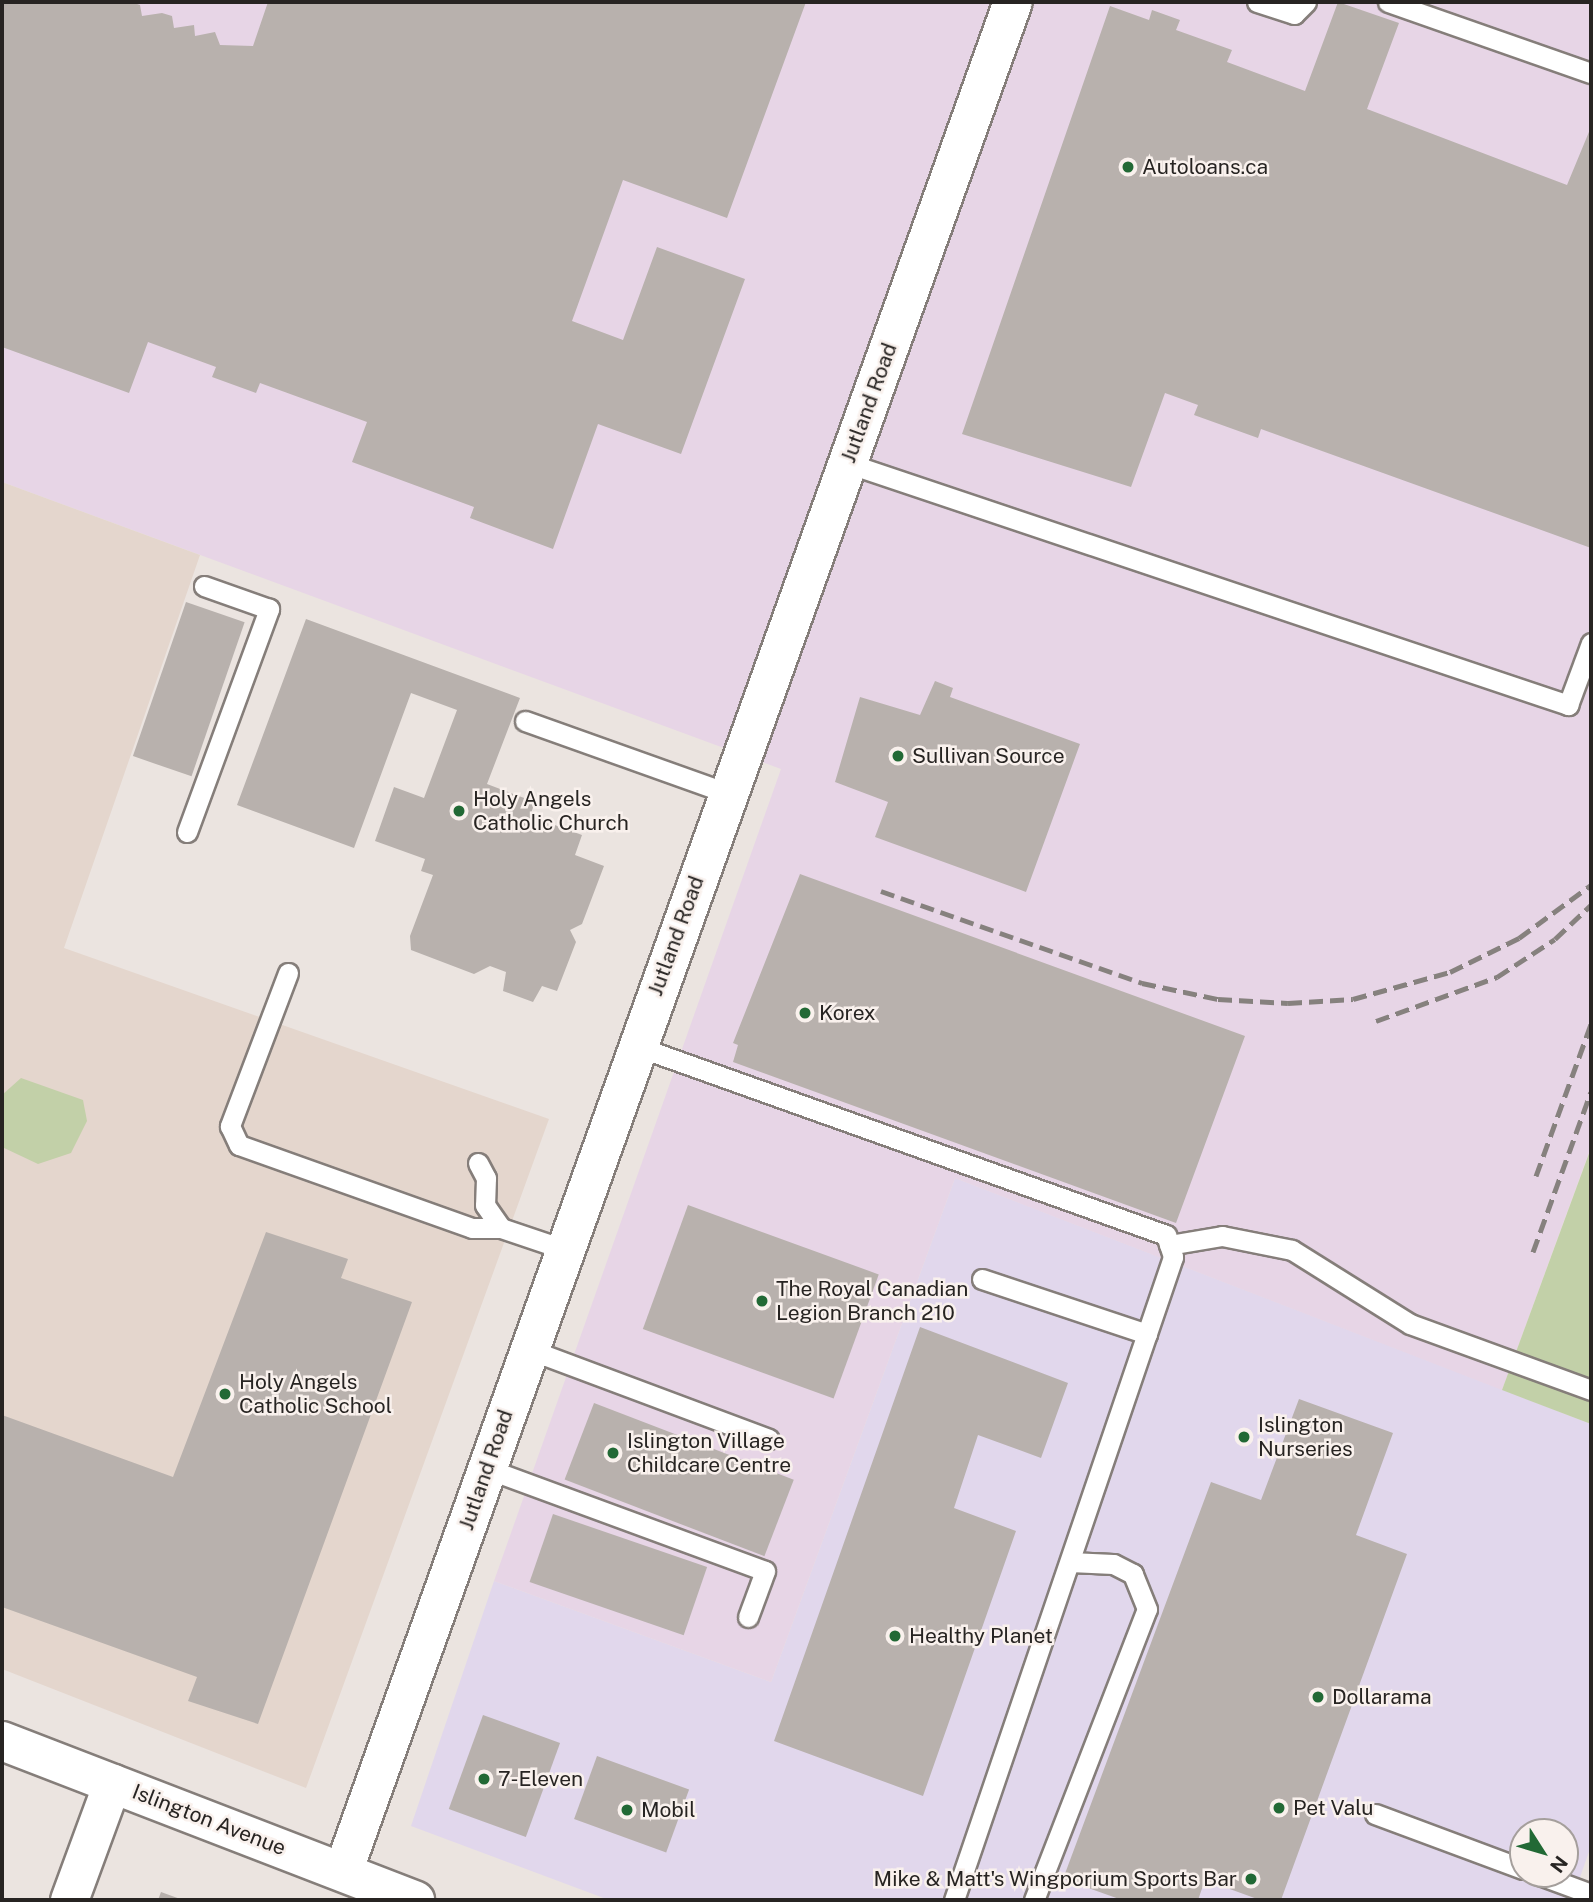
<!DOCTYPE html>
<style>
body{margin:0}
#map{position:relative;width:1593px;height:1902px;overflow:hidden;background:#ebe4e0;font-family:"Public Sans",sans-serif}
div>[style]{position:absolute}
.commercial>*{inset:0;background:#e1d7ec}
.industrial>*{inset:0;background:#e7d5e6}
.built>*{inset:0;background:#e4d6cd}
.green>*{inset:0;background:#c2d0a8}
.building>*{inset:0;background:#b8b1ad;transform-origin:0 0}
.roads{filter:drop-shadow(2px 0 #857e7a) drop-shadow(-2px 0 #857e7a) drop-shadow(0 2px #857e7a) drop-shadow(0 -2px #857e7a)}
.lane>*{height:19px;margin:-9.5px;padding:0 9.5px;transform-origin:9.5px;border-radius:9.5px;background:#fff}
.street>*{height:37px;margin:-18.5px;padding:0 18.5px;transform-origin:18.5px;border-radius:18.5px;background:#fff}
.secondary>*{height:38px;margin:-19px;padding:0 19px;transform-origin:19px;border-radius:19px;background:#fff}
.rail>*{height:5px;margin-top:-2.5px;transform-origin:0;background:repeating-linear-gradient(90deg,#86817e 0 14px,transparent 0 21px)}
.dots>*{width:19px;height:19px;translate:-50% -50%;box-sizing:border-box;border:4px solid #f9f1ed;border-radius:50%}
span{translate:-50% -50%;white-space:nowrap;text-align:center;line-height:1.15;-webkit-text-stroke:5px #f9f1ed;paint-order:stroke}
.poi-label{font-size:21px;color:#272422}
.left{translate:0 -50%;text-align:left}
.right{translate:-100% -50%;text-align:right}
.street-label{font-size:21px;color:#272422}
.frame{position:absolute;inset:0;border:4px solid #272422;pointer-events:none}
.north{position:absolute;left:1509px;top:1818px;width:70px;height:70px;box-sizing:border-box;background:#f9f1ed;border:2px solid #a59f9c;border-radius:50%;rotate:127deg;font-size:19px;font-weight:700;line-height:28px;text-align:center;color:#272422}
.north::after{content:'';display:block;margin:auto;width:24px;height:32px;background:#226935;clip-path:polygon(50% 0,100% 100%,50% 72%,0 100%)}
</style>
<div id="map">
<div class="commercial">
<i style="clip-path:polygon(evenodd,955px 1178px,1591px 1424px,1591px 1846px,1572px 1900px,609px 1900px,411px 1826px,494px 1581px,771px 1682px,955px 1178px,1523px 1832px,1565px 1832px,1565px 1874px,1523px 1874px,1523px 1832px)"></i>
</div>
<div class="industrial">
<i style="clip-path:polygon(2px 2px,1591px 2px,1591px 1147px,1502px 1390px,955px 1178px,771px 1682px,494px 1581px,781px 769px,2px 482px)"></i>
</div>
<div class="built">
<i style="clip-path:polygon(2px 482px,200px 555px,64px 948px,549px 1119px,306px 1788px,2px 1669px)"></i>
</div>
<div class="green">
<i style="clip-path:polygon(21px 1078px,83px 1100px,87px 1121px,71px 1153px,38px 1164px,2px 1147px,2px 1095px)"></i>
<i style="clip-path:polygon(1591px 1148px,1591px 1424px,1502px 1390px)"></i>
</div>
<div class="building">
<i style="clip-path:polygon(2px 2px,131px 2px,140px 5px,142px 16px,162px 13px,172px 16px,174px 28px,194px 25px,195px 36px,215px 32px,220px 45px,253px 46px,268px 2px,806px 2px,727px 218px,623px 180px,572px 321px,623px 340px,657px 247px,745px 279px,681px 454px,598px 424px,553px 549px,470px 518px,474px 507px,352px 462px,367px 422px,260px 383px,256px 393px,212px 377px,216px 367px,148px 342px,129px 393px,2px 347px)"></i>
<i style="clip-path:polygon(1338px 2px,1399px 23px,1367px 109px,1567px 185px,1591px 127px,1591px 548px,1261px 429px,1258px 438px,1194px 415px,1198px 405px,1165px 393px,1131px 487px,962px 434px,1110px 6px,1149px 20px,1152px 10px,1180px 20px,1176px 30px,1232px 50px,1227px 62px,1305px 91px)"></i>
<i style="left:186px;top:602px;width:62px;height:163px;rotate:19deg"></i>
<i style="clip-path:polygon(306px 619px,520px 698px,487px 784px,535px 802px,530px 816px,582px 835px,575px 855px,604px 866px,582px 924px,570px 930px,576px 942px,557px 991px,542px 986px,533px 1002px,503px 991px,506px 972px,490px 966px,474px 974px,411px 950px,410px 936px,433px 875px,421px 871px,425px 859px,375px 841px,394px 787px,424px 798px,457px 710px,411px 693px,354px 848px,237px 805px)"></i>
<i style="clip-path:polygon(935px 681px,953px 688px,950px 697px,1080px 744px,1026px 892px,875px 837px,888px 802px,835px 782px,860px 697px,920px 715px)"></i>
<i style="clip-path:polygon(800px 874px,1245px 1036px,1176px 1223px,733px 1062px,738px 1045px,733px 1043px)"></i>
<i style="left:688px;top:1205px;width:203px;height:132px;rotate:20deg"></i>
<i style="clip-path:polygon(266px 1232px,348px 1259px,341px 1278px,412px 1302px,258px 1724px,188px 1701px,197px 1677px,2px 1607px,2px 1415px,173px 1477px)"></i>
<i style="clip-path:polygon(920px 1327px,1068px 1383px,1041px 1458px,978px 1435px,954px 1508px,1016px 1531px,923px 1796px,774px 1741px)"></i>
<i style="clip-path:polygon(1299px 1399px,1393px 1433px,1356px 1535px,1407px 1554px,1281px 1900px,1260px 1900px,1205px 1880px,1198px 1900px,1122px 1900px,1063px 1879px,1211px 1482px,1261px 1500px)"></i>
<i style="left:594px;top:1403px;width:214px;height:82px;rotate:21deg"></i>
<i style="left:553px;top:1514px;width:163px;height:72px;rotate:19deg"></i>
<i style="left:483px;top:1715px;width:82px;height:100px;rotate:20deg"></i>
<i style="left:597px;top:1756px;width:98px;height:67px;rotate:20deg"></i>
<i style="clip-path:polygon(161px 1892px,183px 1900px,158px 1900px)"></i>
</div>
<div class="roads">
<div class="lane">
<i style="left:1257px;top:2px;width:39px;rotate:18deg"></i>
<i style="left:1294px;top:14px;width:17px;rotate:-45deg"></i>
<i style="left:1388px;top:2px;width:215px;rotate:19.3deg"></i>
<i style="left:847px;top:463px;width:761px;rotate:18.55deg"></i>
<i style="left:1568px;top:705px;width:66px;rotate:-69.6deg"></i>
<i style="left:525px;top:721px;width:214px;rotate:19.6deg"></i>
<i style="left:187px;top:832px;width:238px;rotate:-69.8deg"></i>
<i style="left:269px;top:609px;width:69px;rotate:-160.5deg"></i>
<i style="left:288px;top:973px;width:164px;rotate:110.8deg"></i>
<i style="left:230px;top:1126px;width:21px;rotate:65deg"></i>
<i style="left:239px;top:1145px;width:247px;rotate:19.6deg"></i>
<i style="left:472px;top:1228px;width:29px"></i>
<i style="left:501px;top:1228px;width:65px;rotate:18.7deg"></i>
<i style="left:636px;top:1046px;width:563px;rotate:19.63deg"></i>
<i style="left:1166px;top:1235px;width:23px;rotate:72deg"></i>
<i style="left:1173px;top:1257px;width:679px;rotate:108.81deg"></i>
<i style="left:478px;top:1163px;width:17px;rotate:62deg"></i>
<i style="left:486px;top:1178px;width:27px;rotate:92deg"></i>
<i style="left:485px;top:1205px;width:28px;rotate:55deg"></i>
<i style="left:1169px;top:1245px;width:54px;rotate:-9.6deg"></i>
<i style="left:1222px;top:1236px;width:71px;rotate:11.3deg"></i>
<i style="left:1292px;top:1250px;width:139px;rotate:32.1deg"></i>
<i style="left:1410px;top:1324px;width:193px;rotate:20deg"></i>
<i style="left:982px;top:1279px;width:174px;rotate:18.4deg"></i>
<i style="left:528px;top:1349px;width:257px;rotate:20.5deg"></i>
<i style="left:488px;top:1469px;width:295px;rotate:20.2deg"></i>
<i style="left:765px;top:1571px;width:49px;rotate:110.3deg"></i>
<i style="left:1375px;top:1814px;width:158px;rotate:20.4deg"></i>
<i style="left:1537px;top:1874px;width:58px;rotate:20.3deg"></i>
<i style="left:1034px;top:1900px;width:312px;rotate:-68.8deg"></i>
<i style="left:1147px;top:1609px;width:38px;rotate:-112deg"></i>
<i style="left:1133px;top:1574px;width:22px;rotate:-153deg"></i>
<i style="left:1113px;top:1564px;width:43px;rotate:-177.3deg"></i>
</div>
<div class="street">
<i style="left:69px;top:1900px;width:125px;rotate:-69.8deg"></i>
</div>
<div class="secondary">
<i style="left:2px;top:1741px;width:443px;rotate:21.1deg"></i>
<i style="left:343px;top:1872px;width:1986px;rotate:-70.29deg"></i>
</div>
</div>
<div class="rail">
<i style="left:881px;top:891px;width:277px;rotate:19.4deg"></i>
<i style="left:1142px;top:983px;width:78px;rotate:11.9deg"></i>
<i style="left:1218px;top:999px;width:70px;rotate:3.3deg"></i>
<i style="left:1288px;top:1003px;width:65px;rotate:-3.5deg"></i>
<i style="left:1353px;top:999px;width:101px;rotate:-15.6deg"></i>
<i style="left:1450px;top:972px;width:77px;rotate:-26.2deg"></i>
<i style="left:1519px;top:938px;width:89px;rotate:-36.4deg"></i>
<i style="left:1376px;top:1021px;width:129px;rotate:-20deg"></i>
<i style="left:1497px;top:977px;width:69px;rotate:-33.2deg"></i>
<i style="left:1555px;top:939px;width:50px;rotate:-43.4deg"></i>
<i style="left:1536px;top:1176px;width:162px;rotate:-70.1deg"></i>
<i style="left:1533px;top:1252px;width:170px;rotate:-70.1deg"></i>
</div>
<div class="dots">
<i style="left:1128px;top:167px;background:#226935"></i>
<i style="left:898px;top:756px;background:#226935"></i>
<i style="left:459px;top:811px;background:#226935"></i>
<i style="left:805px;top:1013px;background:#226935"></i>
<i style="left:762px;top:1301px;background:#226935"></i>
<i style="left:225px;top:1394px;background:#226935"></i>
<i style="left:1244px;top:1437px;background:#226935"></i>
<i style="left:613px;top:1453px;background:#226935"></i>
<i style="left:895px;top:1636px;background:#226935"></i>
<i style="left:1318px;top:1697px;background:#226935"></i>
<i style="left:484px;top:1779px;background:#226935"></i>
<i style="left:1279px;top:1808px;background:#226935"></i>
<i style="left:627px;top:1810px;background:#226935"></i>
<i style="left:1251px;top:1879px;background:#226935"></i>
</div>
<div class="poi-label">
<span class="left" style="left:1142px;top:167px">Autoloans.ca</span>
<span class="left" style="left:912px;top:756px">Sullivan Source</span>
<span class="left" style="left:473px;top:811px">Holy Angels<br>Catholic Church</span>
<span class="left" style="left:819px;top:1013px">Korex</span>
<span class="left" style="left:776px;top:1301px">The Royal Canadian<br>Legion Branch 210</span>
<span class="left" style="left:239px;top:1394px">Holy Angels<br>Catholic School</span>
<span class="left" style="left:1258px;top:1437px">Islington<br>Nurseries</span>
<span class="left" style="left:627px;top:1453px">Islington Village<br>Childcare Centre</span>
<span class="left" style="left:909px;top:1636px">Healthy Planet</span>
<span class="left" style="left:1332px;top:1697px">Dollarama</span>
<span class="left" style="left:498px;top:1779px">7-Eleven</span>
<span class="left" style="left:1293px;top:1808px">Pet Valu</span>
<span class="left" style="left:641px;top:1810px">Mobil</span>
<span class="right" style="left:1237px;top:1879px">Mike &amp; Matt's Wingporium Sports Bar</span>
</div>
<div class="street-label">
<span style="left:869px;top:403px;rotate:-70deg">Jutland Road</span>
<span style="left:676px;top:936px;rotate:-70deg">Jutland Road</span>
<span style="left:486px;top:1470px;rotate:-71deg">Jutland Road</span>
<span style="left:209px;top:1820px;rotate:21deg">Islington Avenue</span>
</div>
<div class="frame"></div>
<div class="north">N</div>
</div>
